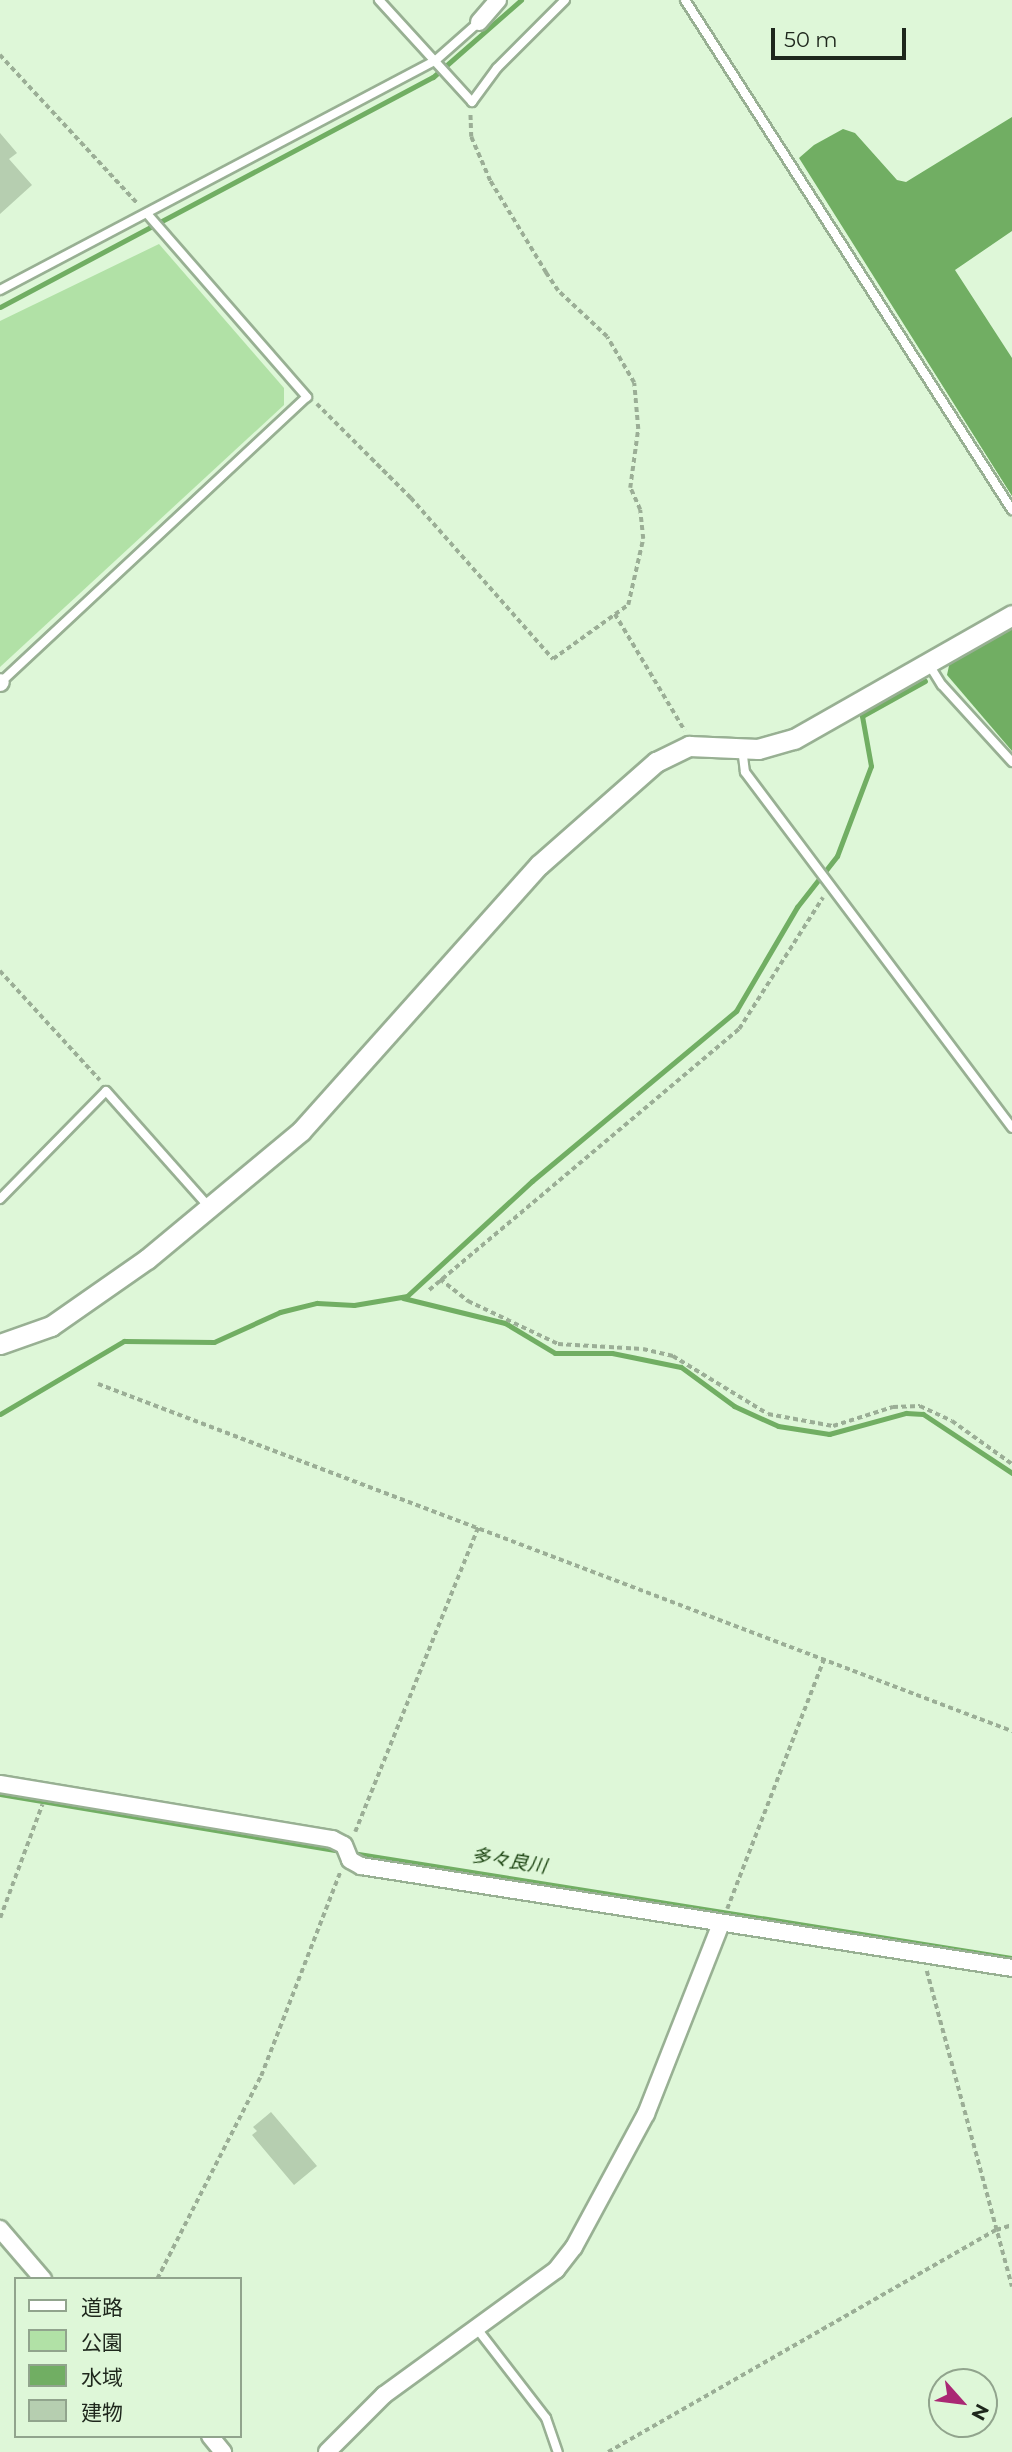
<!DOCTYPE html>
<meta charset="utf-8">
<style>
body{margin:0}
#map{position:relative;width:1012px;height:2452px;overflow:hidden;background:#def7d8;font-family:Montserrat,"Noto Sans JP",sans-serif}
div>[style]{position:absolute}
.green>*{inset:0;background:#b1e1a6}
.water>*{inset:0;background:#71ae63}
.stream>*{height:5px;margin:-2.5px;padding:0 2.5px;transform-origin:2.5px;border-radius:2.5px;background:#71ae63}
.building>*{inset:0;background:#b6ceb0}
.path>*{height:3.5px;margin-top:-1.75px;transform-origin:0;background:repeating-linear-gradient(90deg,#9bae96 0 5px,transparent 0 8.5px)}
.roads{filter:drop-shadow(2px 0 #98b093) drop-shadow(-2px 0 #98b093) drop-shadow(0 2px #98b093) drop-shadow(0 -2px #98b093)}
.service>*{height:8px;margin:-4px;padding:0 4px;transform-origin:4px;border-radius:4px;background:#fff}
.minor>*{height:16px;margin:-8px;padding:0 8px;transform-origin:8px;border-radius:8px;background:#fff}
.tertiary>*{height:19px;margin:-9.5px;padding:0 9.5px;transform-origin:9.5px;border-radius:9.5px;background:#fff}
span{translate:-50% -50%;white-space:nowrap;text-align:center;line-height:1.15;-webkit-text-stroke:5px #def7d8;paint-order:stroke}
.water-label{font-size:19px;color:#1e4614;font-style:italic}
.legend{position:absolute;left:14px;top:2277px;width:228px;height:161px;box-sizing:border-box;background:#def7d8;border:2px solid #91a48d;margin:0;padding:9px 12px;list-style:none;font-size:21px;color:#1e271c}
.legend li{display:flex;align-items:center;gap:14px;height:35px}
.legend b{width:35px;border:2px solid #91a48d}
.north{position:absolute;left:928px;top:2368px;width:70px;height:70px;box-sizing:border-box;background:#def7d8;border:2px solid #91a48d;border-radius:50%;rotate:118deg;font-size:19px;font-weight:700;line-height:28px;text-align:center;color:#1e271c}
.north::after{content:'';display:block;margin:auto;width:24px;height:32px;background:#aa2874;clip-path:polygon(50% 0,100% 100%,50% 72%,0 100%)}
.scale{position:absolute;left:771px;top:28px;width:135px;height:32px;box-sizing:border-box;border:4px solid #1e271c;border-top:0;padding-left:9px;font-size:21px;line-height:24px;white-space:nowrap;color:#1e271c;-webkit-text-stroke:5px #def7d8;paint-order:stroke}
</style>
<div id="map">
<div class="green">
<i style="clip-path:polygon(159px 244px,284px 388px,284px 405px,0 667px,0 321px)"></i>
</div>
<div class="water">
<i style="clip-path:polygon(1012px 117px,1012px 231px,955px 270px,1012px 358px,1012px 496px,799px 158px,814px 145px,843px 129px,855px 133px,897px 180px,906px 182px)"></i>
<i style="clip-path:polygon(1012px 624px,1012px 751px,947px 675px,950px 661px)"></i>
</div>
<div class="stream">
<i style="left:0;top:307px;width:490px;rotate:-28deg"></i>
<i style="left:433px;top:77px;width:117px;rotate:-41.2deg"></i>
<i style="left:403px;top:1298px;width:105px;rotate:13.8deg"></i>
<i style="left:505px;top:1323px;width:58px;rotate:31deg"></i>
<i style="left:555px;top:1353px;width:57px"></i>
<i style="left:612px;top:1353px;width:70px;rotate:11.5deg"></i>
<i style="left:681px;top:1367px;width:66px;rotate:36.3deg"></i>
<i style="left:734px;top:1406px;width:48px;rotate:24.4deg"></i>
<i style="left:778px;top:1426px;width:52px;rotate:8.9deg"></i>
<i style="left:829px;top:1434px;width:80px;rotate:-15.3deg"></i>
<i style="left:906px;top:1413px;width:17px;rotate:3deg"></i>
<i style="left:923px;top:1414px;width:107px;rotate:33.5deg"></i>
<i style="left:0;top:1414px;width:144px;rotate:-30.5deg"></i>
<i style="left:124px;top:1341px;width:90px;rotate:0.6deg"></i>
<i style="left:214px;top:1342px;width:72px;rotate:-24.4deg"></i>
<i style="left:280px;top:1312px;width:38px;rotate:-14deg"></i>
<i style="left:317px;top:1303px;width:37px;rotate:3deg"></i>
<i style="left:354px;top:1305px;width:54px;rotate:-9.6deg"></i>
<i style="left:407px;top:1296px;width:170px;rotate:-42.6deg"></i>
<i style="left:532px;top:1181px;width:266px;rotate:-39.8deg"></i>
<i style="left:736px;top:1011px;width:121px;rotate:-59.6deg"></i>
<i style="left:797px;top:907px;width:65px;rotate:-51.9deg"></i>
<i style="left:837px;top:856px;width:96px;rotate:-69.3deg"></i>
<i style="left:871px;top:766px;width:51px;rotate:-100.2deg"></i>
<i style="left:862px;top:716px;width:72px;rotate:-29.1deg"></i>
<i style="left:0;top:1794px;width:347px;rotate:9.5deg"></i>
<i style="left:352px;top:1853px;width:668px;rotate:9.04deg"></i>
</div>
<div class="building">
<i style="clip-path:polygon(0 133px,17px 153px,9px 159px,32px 185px,0 214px)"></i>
<i style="clip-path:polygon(271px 2112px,317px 2166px,294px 2185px,252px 2135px,257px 2131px,253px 2127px)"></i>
</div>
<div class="path">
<i style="left:0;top:55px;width:202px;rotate:47.2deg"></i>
<i style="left:317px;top:404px;width:133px;rotate:45deg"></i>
<i style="left:411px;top:498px;width:215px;rotate:48.6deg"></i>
<i style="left:553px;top:659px;width:92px;rotate:-35.8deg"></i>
<i style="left:628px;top:605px;width:68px;rotate:-77.2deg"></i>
<i style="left:643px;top:539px;width:29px;rotate:-96deg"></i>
<i style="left:640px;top:510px;width:24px;rotate:-114deg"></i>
<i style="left:630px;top:488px;width:60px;rotate:-82.3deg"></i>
<i style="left:638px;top:429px;width:46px;rotate:-95deg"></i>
<i style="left:634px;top:383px;width:53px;rotate:-120.4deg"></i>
<i style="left:607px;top:337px;width:67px;rotate:-136.8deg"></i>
<i style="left:558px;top:291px;width:22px;rotate:-124deg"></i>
<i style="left:546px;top:273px;width:108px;rotate:-121.3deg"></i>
<i style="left:490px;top:181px;width:48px;rotate:-113.4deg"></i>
<i style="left:471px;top:137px;width:24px;rotate:-92deg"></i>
<i style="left:615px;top:614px;width:136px;rotate:59.1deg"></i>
<i style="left:0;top:971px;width:148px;rotate:47.5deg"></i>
<i style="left:440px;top:1279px;width:36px;rotate:38deg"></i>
<i style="left:468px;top:1301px;width:100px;rotate:25.5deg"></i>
<i style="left:558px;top:1344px;width:85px;rotate:3.4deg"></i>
<i style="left:643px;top:1349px;width:31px;rotate:13deg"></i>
<i style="left:673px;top:1356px;width:111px;rotate:31.4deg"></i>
<i style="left:768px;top:1414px;width:66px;rotate:10.5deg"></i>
<i style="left:833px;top:1426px;width:63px;rotate:-17.6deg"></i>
<i style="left:893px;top:1407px;width:27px;rotate:-2deg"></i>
<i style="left:920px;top:1406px;width:35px;rotate:25deg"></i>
<i style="left:952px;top:1421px;width:74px;rotate:35.6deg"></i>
<i style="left:429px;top:1290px;width:405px;rotate:-40.1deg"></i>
<i style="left:739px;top:1029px;width:156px;rotate:-57.5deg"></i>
<i style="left:98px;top:1384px;width:978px;rotate:20.79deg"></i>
<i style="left:355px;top:1832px;width:331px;rotate:-68deg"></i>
<i style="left:727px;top:1909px;width:268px;rotate:-68.8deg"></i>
<i style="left:0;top:1918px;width:121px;rotate:-69.6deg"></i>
<i style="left:927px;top:1971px;width:327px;rotate:74.9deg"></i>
<i style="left:157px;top:2279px;width:228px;rotate:-62.9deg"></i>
<i style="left:261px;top:2076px;width:219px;rotate:-68.8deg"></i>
<i style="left:608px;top:2452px;width:447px;rotate:-29.8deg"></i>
<i style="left:996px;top:2230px;width:17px;rotate:-17deg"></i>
</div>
<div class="roads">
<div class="service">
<i style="left:379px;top:0;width:138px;rotate:47.6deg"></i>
<i style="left:472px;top:102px;width:42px;rotate:-53.7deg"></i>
<i style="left:497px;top:68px;width:96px;rotate:-45deg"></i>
<i style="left:685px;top:0;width:606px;rotate:57.33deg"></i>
<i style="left:0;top:290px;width:493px;rotate:-27.8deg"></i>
<i style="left:436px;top:60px;width:57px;rotate:-41.5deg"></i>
<i style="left:928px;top:663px;width:26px;rotate:58deg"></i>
<i style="left:942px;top:685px;width:104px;rotate:47.7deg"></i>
<i style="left:1px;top:682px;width:418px;rotate:-43deg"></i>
<i style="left:307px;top:397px;width:242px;rotate:-131.1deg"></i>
<i style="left:742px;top:748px;width:24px;rotate:83deg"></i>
<i style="left:745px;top:772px;width:445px;rotate:53.1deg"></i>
<i style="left:0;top:1199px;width:151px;rotate:-45.5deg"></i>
<i style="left:106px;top:1091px;width:157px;rotate:48.4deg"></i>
<i style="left:478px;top:2330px;width:111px;rotate:52.3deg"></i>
<i style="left:546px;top:2418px;width:36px;rotate:71deg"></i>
</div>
<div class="minor">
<i style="left:479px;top:22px;width:29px;rotate:-49deg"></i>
<i style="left:0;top:683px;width:1px;rotate:-45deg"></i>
<i style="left:0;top:1784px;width:337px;rotate:9.4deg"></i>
<i style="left:332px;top:1839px;width:13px;rotate:27deg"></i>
<i style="left:344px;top:1845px;width:16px;rotate:68deg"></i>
<i style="left:350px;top:1860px;width:13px;rotate:29deg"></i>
<i style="left:361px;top:1866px;width:659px;rotate:8.9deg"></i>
<i style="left:0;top:2229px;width:66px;rotate:49.3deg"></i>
<i style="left:210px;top:2436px;width:21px;rotate:51deg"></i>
<i style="left:327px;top:2452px;width:81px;rotate:-45deg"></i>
<i style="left:384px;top:2395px;width:213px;rotate:-36deg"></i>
<i style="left:556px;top:2270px;width:29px;rotate:-52deg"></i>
<i style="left:574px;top:2247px;width:151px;rotate:-61.6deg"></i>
<i style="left:646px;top:2114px;width:204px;rotate:-68.5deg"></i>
</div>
<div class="tertiary">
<i style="left:0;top:1344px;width:54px;rotate:-19.4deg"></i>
<i style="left:51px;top:1326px;width:117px;rotate:-34.9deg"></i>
<i style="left:147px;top:1259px;width:200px;rotate:-39.7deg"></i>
<i style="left:301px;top:1131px;width:357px;rotate:-48.2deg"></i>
<i style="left:539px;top:865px;width:156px;rotate:-41.4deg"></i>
<i style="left:656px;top:762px;width:37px;rotate:-26deg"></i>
<i style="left:689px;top:746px;width:69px;rotate:2.5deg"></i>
<i style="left:758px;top:749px;width:37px;rotate:-16deg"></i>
<i style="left:794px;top:739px;width:251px;rotate:-29.6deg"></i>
</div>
</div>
<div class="water-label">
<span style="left:509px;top:1861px;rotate:9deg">多々良川</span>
</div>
<ul class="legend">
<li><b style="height:9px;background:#fff"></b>道路</li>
<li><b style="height:19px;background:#b1e1a6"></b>公園</li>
<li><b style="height:19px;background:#71ae63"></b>水域</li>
<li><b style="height:19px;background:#b6ceb0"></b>建物</li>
</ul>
<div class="north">N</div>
<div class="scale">50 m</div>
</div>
